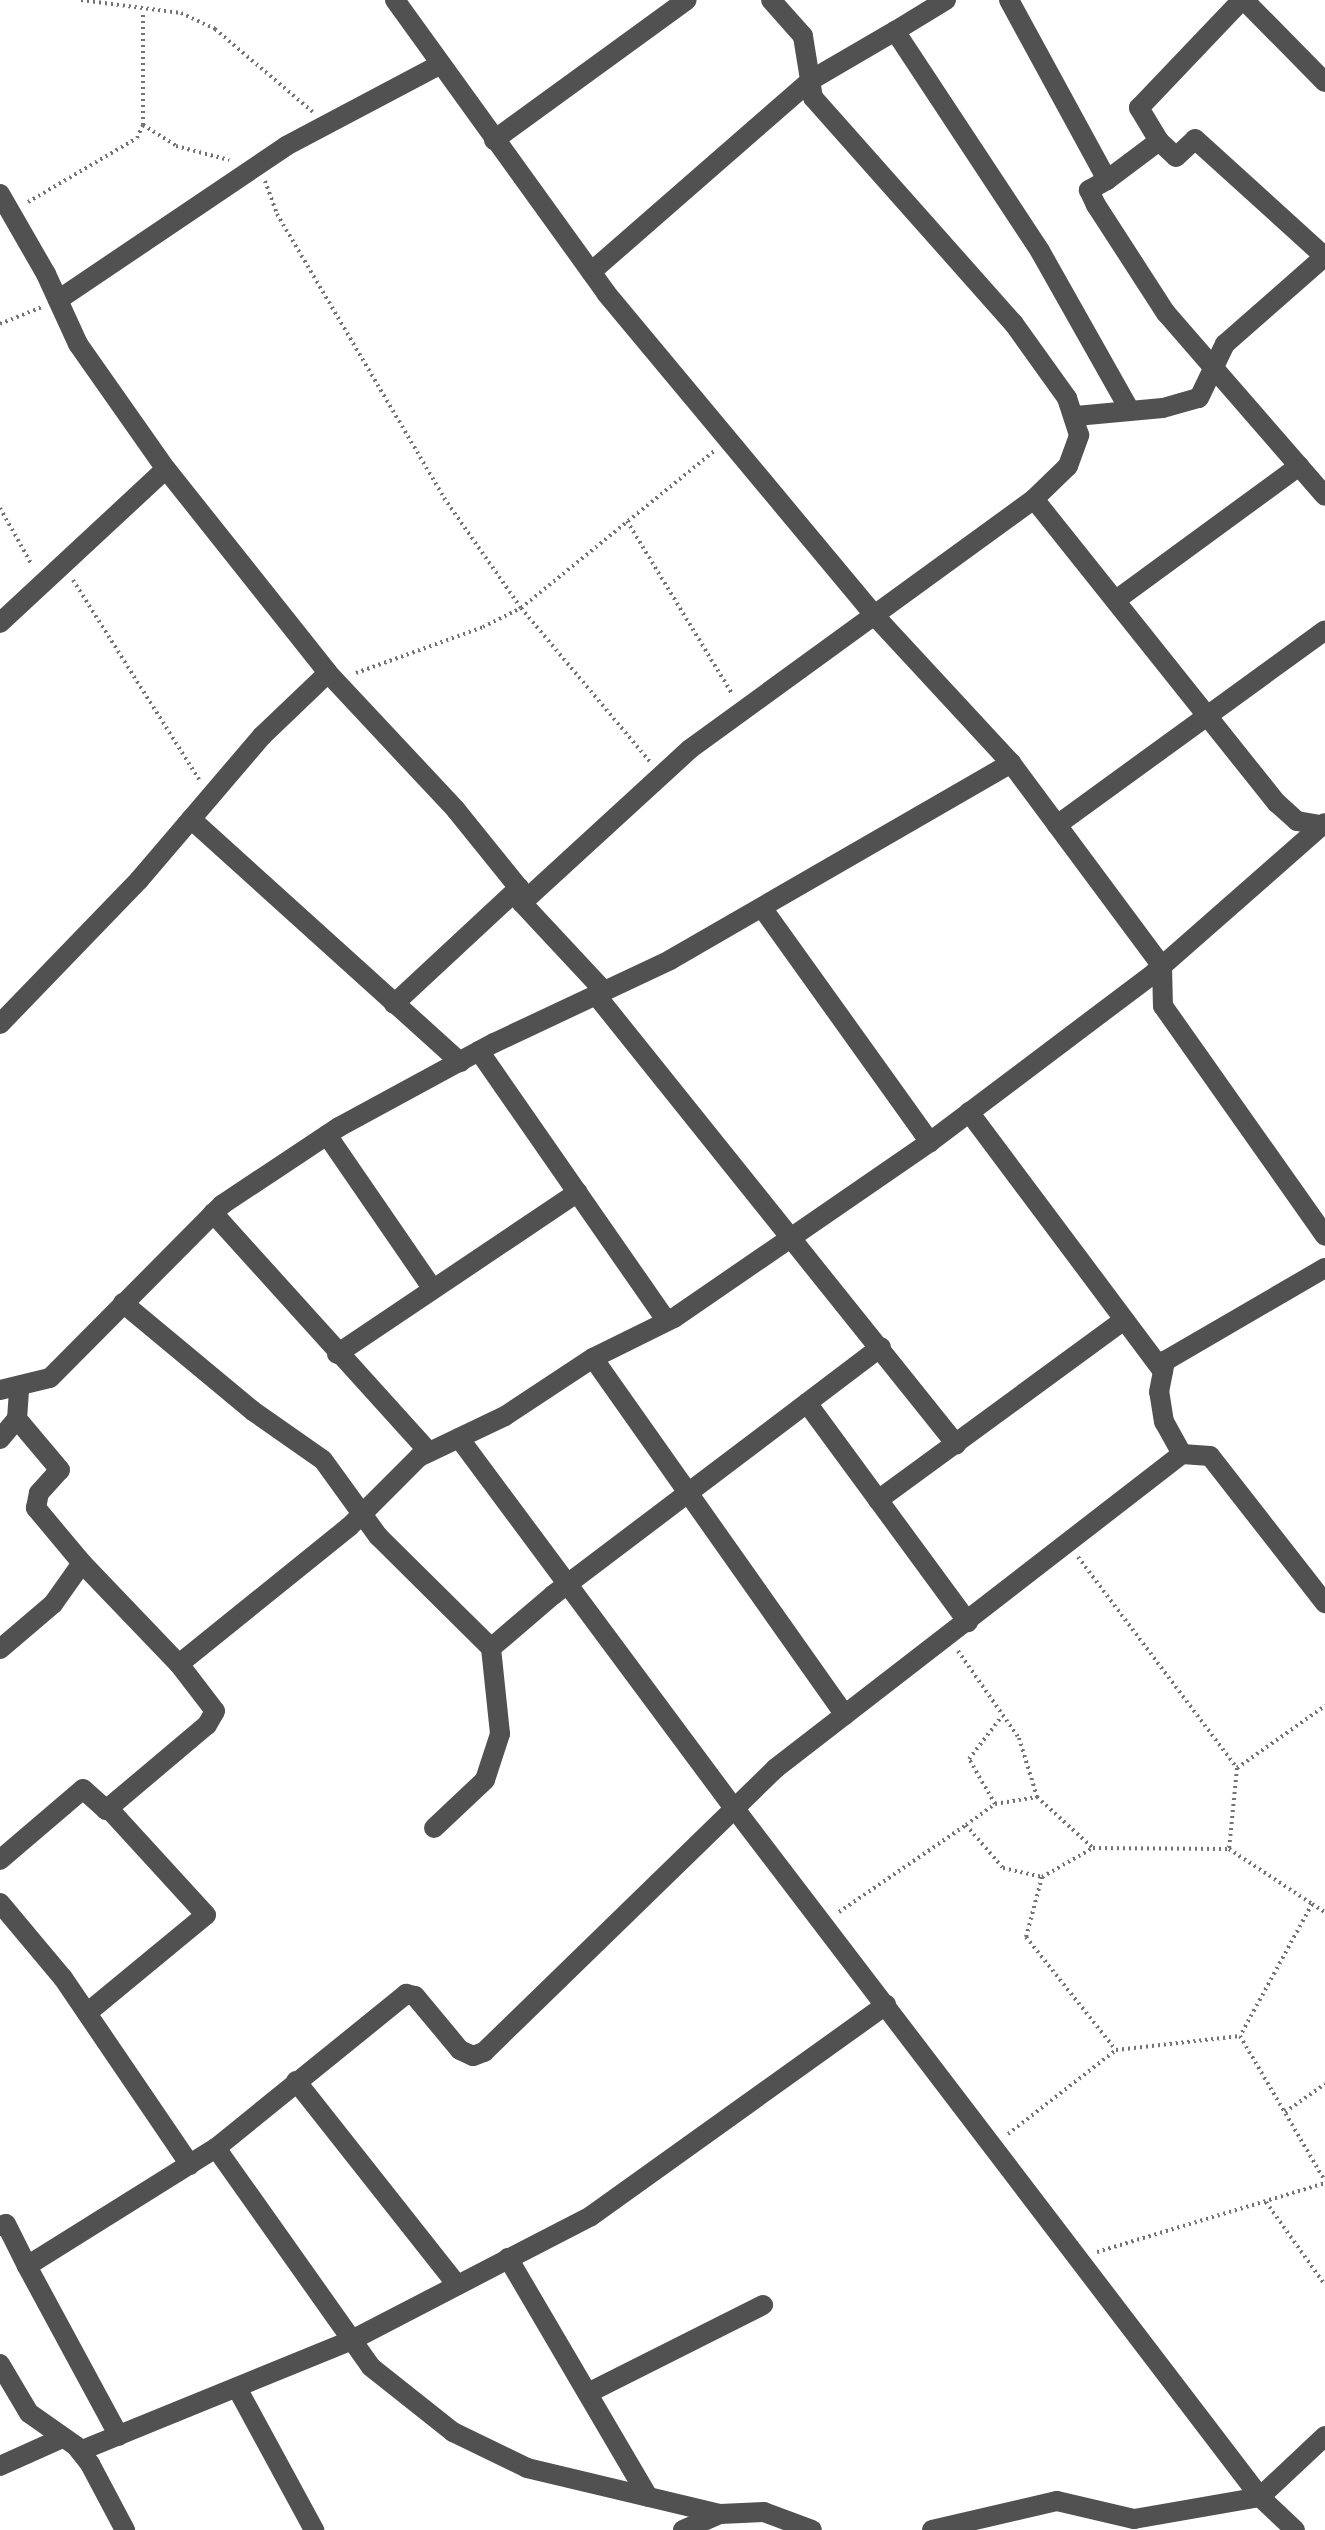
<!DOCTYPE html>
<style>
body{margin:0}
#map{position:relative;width:1325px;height:2530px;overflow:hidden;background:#fff;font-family:"Noto Sans",sans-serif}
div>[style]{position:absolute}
.path>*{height:4px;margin-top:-2px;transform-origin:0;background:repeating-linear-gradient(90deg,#737373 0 2px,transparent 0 6px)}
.minor>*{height:20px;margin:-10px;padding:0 10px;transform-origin:10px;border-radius:10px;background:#515151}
span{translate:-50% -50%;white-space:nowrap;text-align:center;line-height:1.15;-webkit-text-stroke:7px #fff;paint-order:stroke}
</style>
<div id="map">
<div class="path">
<i style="left:81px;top:0;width:101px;rotate:7.4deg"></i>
<i style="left:181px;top:13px;width:38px;rotate:25deg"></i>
<i style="left:215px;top:29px;width:128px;rotate:40.3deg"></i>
<i style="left:143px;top:125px;width:39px;rotate:32deg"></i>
<i style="left:176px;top:146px;width:55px;rotate:14.8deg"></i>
<i style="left:265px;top:181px;width:35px;rotate:70deg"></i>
<i style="left:277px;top:214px;width:329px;rotate:59.5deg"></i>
<i style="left:444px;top:498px;width:134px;rotate:55deg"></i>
<i style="left:521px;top:608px;width:249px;rotate:-39.1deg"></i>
<i style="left:28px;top:202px;width:126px;rotate:-30.4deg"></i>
<i style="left:137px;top:138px;width:14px;rotate:-65deg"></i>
<i style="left:143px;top:125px;width:113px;rotate:-90deg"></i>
<i style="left:0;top:324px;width:45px;rotate:-22deg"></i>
<i style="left:0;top:508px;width:65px;rotate:60.7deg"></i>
<i style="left:627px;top:521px;width:202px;rotate:58.7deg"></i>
<i style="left:73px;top:580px;width:236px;rotate:57.7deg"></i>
<i style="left:356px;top:673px;width:135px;rotate:-19.9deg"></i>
<i style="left:483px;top:627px;width:42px;rotate:-26.6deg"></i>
<i style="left:521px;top:608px;width:201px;rotate:50deg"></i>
<i style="left:1078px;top:1557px;width:264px;rotate:53deg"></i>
<i style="left:1237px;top:1768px;width:81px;rotate:95.6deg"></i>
<i style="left:958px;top:1651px;width:106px;rotate:55deg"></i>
<i style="left:1019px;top:1738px;width:62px;rotate:73deg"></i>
<i style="left:1037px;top:1797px;width:76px;rotate:42.3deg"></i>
<i style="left:1093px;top:1848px;width:136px;rotate:0.4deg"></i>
<i style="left:1229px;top:1849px;width:100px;rotate:33.5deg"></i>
<i style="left:1312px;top:1904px;width:150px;rotate:118.6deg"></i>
<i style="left:1240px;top:2036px;width:168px;rotate:59.6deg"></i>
<i style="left:1237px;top:1768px;width:108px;rotate:-35.2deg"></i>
<i style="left:995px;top:1804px;width:52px;rotate:-120deg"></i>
<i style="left:969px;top:1759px;width:54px;rotate:-52.5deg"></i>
<i style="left:966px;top:1825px;width:36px;rotate:-36deg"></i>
<i style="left:995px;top:1804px;width:43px;rotate:-9.5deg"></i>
<i style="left:1042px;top:1877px;width:62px;rotate:104.9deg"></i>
<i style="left:1026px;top:1937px;width:144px;rotate:51.5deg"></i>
<i style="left:1116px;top:2050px;width:125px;rotate:-6.4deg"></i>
<i style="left:1312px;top:1904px;width:15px;rotate:32deg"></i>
<i style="left:839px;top:1912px;width:154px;rotate:-34.4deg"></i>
<i style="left:966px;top:1825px;width:57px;rotate:49.3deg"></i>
<i style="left:1003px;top:1868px;width:40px;rotate:13deg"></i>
<i style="left:1042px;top:1877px;width:59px;rotate:-29.6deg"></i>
<i style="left:1285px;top:2112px;width:49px;rotate:-35deg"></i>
<i style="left:1008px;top:2134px;width:137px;rotate:-37.9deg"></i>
<i style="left:1266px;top:2202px;width:102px;rotate:54.6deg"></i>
<i style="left:1097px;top:2252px;width:238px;rotate:-16.8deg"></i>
</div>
<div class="minor">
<i style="left:395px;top:0;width:361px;rotate:54.2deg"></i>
<i style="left:606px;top:293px;width:419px;rotate:50.2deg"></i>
<i style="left:874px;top:615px;width:202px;rotate:47.2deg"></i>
<i style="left:1011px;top:763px;width:253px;rotate:53.4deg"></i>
<i style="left:1162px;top:966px;width:40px;rotate:88.6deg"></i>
<i style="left:1163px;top:1006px;width:281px;rotate:54.8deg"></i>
<i style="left:946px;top:0;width:60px;rotate:148.7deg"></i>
<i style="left:895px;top:31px;width:263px;rotate:56.6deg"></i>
<i style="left:1040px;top:251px;width:181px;rotate:60.6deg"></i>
<i style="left:1009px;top:0;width:205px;rotate:61.4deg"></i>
<i style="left:1107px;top:180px;width:21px;rotate:151deg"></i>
<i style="left:1089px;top:190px;width:17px;rotate:65deg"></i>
<i style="left:1096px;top:205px;width:129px;rotate:57.1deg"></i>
<i style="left:1166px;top:313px;width:242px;rotate:49deg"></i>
<i style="left:1244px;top:0;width:115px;rotate:45.4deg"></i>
<i style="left:494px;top:140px;width:238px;rotate:-36deg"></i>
<i style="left:1159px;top:141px;width:39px;rotate:-121deg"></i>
<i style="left:1139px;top:108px;width:149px;rotate:-46.4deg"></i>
<i style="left:1107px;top:180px;width:65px;rotate:-36.9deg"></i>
<i style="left:1159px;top:141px;width:23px;rotate:43deg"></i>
<i style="left:1176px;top:157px;width:26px;rotate:-43deg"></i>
<i style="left:1195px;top:139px;width:176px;rotate:42.2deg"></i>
<i style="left:0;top:194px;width:92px;rotate:60.1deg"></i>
<i style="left:46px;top:274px;width:77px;rotate:65.4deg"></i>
<i style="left:78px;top:344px;width:153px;rotate:54.9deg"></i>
<i style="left:166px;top:469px;width:260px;rotate:51.5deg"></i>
<i style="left:328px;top:673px;width:187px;rotate:46.9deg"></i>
<i style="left:456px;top:810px;width:100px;rotate:51.1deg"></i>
<i style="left:519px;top:888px;width:15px;rotate:79deg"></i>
<i style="left:522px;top:903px;width:120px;rotate:47deg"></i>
<i style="left:591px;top:272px;width:292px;rotate:-41.1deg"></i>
<i style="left:811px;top:80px;width:97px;rotate:-30.3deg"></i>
<i style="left:58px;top:300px;width:275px;rotate:-34deg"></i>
<i style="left:286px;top:146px;width:173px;rotate:-27.9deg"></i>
<i style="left:1076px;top:416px;width:87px;rotate:-5.3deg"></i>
<i style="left:1163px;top:408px;width:37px;rotate:-16deg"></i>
<i style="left:1199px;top:398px;width:60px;rotate:-64.3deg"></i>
<i style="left:1225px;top:344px;width:133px;rotate:-41.3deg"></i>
<i style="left:1034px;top:499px;width:389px;rotate:51.4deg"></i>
<i style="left:1277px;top:803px;width:27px;rotate:42deg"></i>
<i style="left:1297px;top:821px;width:28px;rotate:10deg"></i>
<i style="left:1116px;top:600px;width:227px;rotate:-36.2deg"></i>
<i style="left:0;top:623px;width:226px;rotate:-42.9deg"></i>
<i style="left:191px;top:819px;width:363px;rotate:42.1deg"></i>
<i style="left:1057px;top:825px;width:331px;rotate:-36deg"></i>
<i style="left:522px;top:903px;width:228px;rotate:-42.5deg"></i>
<i style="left:690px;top:749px;width:425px;rotate:-36deg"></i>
<i style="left:1034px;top:499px;width:47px;rotate:-44.1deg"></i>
<i style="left:1068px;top:466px;width:33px;rotate:-70deg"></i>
<i style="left:1079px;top:435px;width:39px;rotate:-108deg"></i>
<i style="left:1067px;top:398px;width:91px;rotate:-125.6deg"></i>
<i style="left:1014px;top:324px;width:302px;rotate:-131.6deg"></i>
<i style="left:813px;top:98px;width:63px;rotate:-99.2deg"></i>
<i style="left:803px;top:36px;width:48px;rotate:-131.6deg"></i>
<i style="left:763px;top:909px;width:287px;rotate:54.4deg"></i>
<i style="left:596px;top:995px;width:576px;rotate:51.28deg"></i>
<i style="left:394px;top:1004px;width:171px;rotate:-42.9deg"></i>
<i style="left:0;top:1024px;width:200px;rotate:-46deg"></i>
<i style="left:139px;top:880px;width:189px;rotate:-49.5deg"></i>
<i style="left:262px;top:736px;width:91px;rotate:-43.7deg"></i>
<i style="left:479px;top:1051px;width:329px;rotate:55.2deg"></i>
<i style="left:969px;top:1112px;width:324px;rotate:53.2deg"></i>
<i style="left:327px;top:1135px;width:187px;rotate:55.5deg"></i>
<i style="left:213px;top:1213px;width:322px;rotate:47.9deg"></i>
<i style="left:123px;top:1303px;width:169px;rotate:39.7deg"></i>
<i style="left:253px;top:1411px;width:85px;rotate:35deg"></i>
<i style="left:323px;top:1460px;width:94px;rotate:54.1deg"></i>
<i style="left:378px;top:1536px;width:159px;rotate:44.7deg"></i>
<i style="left:491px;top:1648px;width:86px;rotate:84deg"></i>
<i style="left:500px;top:1734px;width:48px;rotate:108.1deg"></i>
<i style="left:485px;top:1780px;width:70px;rotate:136.7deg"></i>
<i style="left:337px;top:1354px;width:290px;rotate:-33.9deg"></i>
<i style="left:593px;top:1358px;width:437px;rotate:54.8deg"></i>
<i style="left:0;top:1390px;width:51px;rotate:-13.5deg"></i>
<i style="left:50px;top:1378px;width:245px;rotate:-45.2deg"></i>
<i style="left:223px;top:1204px;width:139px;rotate:-33.6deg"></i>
<i style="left:339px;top:1127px;width:176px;rotate:-28.5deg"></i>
<i style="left:494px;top:1043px;width:195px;rotate:-25.2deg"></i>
<i style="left:670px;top:960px;width:394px;rotate:-30deg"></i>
<i style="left:807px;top:1403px;width:272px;rotate:53.7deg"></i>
<i style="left:459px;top:1438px;width:462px;rotate:53.4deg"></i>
<i style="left:735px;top:1809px;width:865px;rotate:52.65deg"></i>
<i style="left:1260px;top:2497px;width:48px;rotate:43.3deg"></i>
<i style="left:0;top:1439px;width:26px;rotate:-50deg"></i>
<i style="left:1182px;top:1454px;width:28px;rotate:4deg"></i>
<i style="left:1210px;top:1456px;width:187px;rotate:52deg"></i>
<i style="left:878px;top:1500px;width:305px;rotate:-36.2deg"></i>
<i style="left:82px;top:1563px;width:140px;rotate:46.2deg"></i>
<i style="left:491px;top:1648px;width:82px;rotate:-40.5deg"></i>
<i style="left:553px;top:1595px;width:411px;rotate:-37.1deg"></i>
<i style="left:0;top:1649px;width:70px;rotate:-40.3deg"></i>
<i style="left:53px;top:1604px;width:50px;rotate:-54.7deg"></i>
<i style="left:82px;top:1563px;width:72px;rotate:-129.9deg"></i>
<i style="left:36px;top:1508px;width:15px;rotate:-79deg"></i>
<i style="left:39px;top:1493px;width:31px;rotate:-48deg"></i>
<i style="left:60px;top:1470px;width:67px;rotate:-130.1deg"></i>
<i style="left:17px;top:1419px;width:30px;rotate:-86deg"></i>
<i style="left:0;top:1860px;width:109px;rotate:-40.5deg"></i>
<i style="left:83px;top:1789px;width:31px;rotate:42deg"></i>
<i style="left:106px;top:1810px;width:132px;rotate:-40.1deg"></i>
<i style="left:207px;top:1725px;width:16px;rotate:-60deg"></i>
<i style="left:215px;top:1711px;width:59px;rotate:-127.5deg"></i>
<i style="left:179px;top:1664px;width:218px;rotate:-38.9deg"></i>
<i style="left:349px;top:1527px;width:99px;rotate:-45deg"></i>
<i style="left:419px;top:1457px;width:95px;rotate:-25.5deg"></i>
<i style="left:505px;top:1416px;width:105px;rotate:-33.4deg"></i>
<i style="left:593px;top:1358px;width:90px;rotate:-26.3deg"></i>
<i style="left:674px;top:1318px;width:311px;rotate:-34.5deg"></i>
<i style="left:930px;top:1142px;width:281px;rotate:-37deg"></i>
<i style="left:1154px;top:973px;width:227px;rotate:-41.3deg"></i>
<i style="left:0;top:1903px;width:98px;rotate:50deg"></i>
<i style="left:63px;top:1978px;width:226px;rotate:55.8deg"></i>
<i style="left:87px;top:2013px;width:154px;rotate:-39.5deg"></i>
<i style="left:206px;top:1915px;width:145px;rotate:-132.5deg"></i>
<i style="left:296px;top:2081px;width:260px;rotate:51.7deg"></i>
<i style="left:216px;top:2148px;width:268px;rotate:54.7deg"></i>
<i style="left:371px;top:2367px;width:105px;rotate:38.4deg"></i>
<i style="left:453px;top:2432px;width:82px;rotate:25.9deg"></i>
<i style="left:527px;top:2468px;width:198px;rotate:13.4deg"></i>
<i style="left:0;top:2226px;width:6px;rotate:-18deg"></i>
<i style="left:6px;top:2224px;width:47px;rotate:63.4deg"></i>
<i style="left:27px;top:2266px;width:223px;rotate:-32deg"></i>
<i style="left:216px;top:2148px;width:245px;rotate:-39deg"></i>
<i style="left:406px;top:1994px;width:9px;rotate:13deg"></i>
<i style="left:415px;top:1996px;width:70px;rotate:50.2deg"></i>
<i style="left:460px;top:2050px;width:14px;rotate:25deg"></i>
<i style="left:473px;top:2056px;width:12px;rotate:-20deg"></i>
<i style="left:484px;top:2052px;width:407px;rotate:-44.2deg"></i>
<i style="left:776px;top:1768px;width:513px;rotate:-37.72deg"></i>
<i style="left:1182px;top:1454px;width:37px;rotate:-119deg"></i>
<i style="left:1164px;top:1422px;width:30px;rotate:-99deg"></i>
<i style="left:1159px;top:1392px;width:32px;rotate:-79deg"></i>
<i style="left:1165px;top:1361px;width:185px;rotate:-30.2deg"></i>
<i style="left:508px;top:2258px;width:277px;rotate:59.6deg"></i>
<i style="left:27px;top:2266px;width:193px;rotate:61.6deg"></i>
<i style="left:0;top:2364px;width:57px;rotate:59.4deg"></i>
<i style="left:29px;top:2413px;width:57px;rotate:35.1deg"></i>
<i style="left:76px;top:2446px;width:23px;rotate:52deg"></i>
<i style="left:90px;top:2464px;width:75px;rotate:62.1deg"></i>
<i style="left:237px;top:2388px;width:162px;rotate:61.5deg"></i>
<i style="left:588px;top:2393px;width:196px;rotate:-26.7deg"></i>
<i style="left:80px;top:2451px;width:292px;rotate:-22.2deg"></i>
<i style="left:350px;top:2341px;width:271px;rotate:-27.4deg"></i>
<i style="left:591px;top:2216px;width:363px;rotate:-35.6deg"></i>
<i style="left:0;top:2466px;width:68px;rotate:-24.3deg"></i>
<i style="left:683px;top:2530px;width:40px;rotate:-23.4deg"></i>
<i style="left:720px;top:2514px;width:44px;rotate:-2.6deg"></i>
<i style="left:764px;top:2512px;width:51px;rotate:20.6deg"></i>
<i style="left:932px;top:2530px;width:128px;rotate:-13.1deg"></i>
<i style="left:1057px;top:2501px;width:79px;rotate:13.2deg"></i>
<i style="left:1134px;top:2519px;width:128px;rotate:-9.9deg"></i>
<i style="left:1260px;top:2497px;width:89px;rotate:-43.2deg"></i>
</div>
</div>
